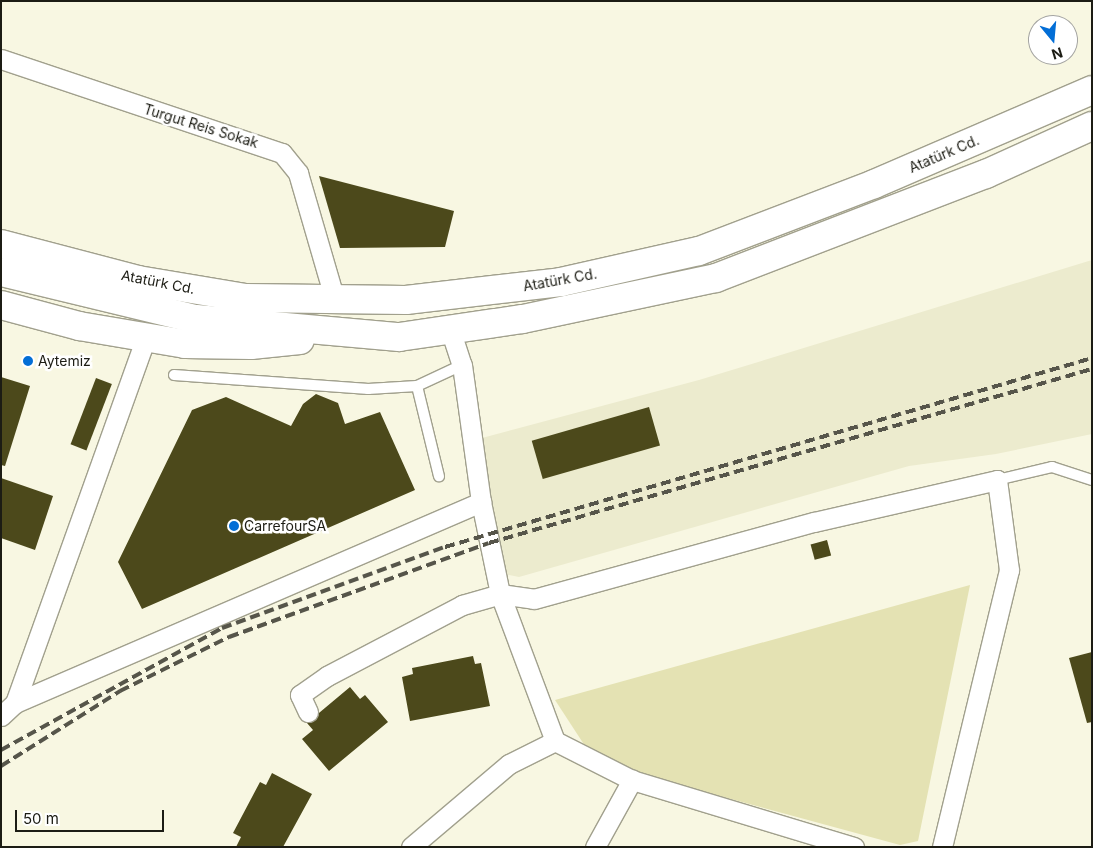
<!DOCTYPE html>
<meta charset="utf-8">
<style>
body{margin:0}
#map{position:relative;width:1093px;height:848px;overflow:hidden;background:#f8f7e2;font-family:Inter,sans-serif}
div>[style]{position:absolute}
.built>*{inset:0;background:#ecebce}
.green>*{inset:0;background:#e4e2b3}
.building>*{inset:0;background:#4c491b;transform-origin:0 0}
.roads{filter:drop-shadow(1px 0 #a1a08d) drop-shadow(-1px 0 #a1a08d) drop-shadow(0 1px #a1a08d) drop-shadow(0 -1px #a1a08d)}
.lane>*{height:10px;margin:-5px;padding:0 5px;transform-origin:5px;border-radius:5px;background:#fff}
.street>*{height:19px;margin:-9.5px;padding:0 9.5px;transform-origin:9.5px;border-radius:9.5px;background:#fff}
.primary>*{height:28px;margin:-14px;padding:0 14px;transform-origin:14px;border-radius:14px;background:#fff}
.rail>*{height:4px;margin-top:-2px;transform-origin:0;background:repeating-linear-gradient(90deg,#56554a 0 10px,transparent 0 15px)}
.dots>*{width:14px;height:14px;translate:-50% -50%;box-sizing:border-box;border:2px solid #fff;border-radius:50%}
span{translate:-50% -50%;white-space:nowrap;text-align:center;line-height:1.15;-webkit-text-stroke:5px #fff;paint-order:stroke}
.street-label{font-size:14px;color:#1c1c14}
.poi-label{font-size:14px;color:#1c1c14}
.left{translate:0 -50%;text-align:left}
.frame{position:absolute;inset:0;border:2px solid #1c1c14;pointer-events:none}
.north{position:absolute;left:1028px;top:15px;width:50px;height:50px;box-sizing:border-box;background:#fff;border:1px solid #a4a4a1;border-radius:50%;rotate:163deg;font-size:14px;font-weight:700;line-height:20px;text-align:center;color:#1c1c14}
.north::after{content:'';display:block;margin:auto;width:18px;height:22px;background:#036ed6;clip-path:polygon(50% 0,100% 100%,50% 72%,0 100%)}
.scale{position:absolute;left:15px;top:810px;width:149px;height:22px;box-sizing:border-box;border:2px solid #1c1c14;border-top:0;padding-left:6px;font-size:15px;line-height:18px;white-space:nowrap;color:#1c1c14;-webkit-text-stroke:4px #fff;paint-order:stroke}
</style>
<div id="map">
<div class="built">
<i style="clip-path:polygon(1092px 260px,1092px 434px,996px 454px,909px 466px,519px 577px,489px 571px,470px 495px,467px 442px,699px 380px)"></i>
</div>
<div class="green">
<i style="clip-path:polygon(970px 585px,918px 841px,900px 845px,632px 772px,585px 746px,555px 700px)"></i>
</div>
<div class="building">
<i style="clip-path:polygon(319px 176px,454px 211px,445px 247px,340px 248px)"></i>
<i style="clip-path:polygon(1px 377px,30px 386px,5px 466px,1px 465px)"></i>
<i style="left:96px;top:378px;width:17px;height:71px;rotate:21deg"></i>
<i style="clip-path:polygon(316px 394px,338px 403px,345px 424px,380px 412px,415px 490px,142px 609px,118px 562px,192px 410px,226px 397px,291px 426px,303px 404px)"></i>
<i style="left:649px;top:407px;width:40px;height:122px;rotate:74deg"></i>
<i style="clip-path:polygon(1px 478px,53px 496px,35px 550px,1px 538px)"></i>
<i style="left:827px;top:540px;width:16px;height:17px;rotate:75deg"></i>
<i style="clip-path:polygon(1092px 652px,1092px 722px,1087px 723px,1069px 658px)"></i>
<i style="clip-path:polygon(473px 656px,475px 664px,481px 663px,490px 706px,410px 721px,402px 677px,413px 674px,412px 668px)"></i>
<i style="clip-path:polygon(350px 687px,360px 699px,365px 695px,388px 722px,329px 771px,302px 739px,313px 730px,307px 723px)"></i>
<i style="clip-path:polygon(272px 773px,312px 794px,283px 847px,236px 847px,241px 837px,233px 833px,260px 782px,266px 785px)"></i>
</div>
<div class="roads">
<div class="lane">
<i style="left:174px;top:375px;width:195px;rotate:4.1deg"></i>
<i style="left:368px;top:389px;width:49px;rotate:-3.5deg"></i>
<i style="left:417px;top:386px;width:50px;rotate:-25deg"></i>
<i style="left:417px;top:386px;width:93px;rotate:76.3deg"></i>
<i style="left:997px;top:480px;width:57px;rotate:-13.3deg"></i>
<i style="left:1052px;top:467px;width:42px;rotate:18deg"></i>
</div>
<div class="street">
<i style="left:1px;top:59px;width:296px;rotate:18.5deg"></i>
<i style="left:282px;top:153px;width:26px;rotate:51deg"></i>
<i style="left:298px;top:173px;width:129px;rotate:73.8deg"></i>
<i style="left:450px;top:329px;width:38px;rotate:72deg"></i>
<i style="left:462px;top:365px;width:138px;rotate:82.1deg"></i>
<i style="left:481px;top:502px;width:94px;rotate:78.3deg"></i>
<i style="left:500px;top:594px;width:34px;rotate:8deg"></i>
<i style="left:534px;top:599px;width:290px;rotate:-15.4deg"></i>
<i style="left:814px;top:522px;width:188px;rotate:-12.9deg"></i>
<i style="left:997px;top:480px;width:91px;rotate:82.4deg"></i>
<i style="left:1009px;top:570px;width:285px;rotate:103.6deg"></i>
<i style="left:15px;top:703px;width:508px;rotate:-23.33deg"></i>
<i style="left:308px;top:712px;width:19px;rotate:-115deg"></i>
<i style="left:300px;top:695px;width:33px;rotate:-35deg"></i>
<i style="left:327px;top:676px;width:153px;rotate:-27.7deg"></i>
<i style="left:462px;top:605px;width:40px;rotate:-16deg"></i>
<i style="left:500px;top:594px;width:157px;rotate:69.5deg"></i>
<i style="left:555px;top:741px;width:86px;rotate:26.9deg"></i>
<i style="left:1px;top:716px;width:19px;rotate:-43deg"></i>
<i style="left:15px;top:703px;width:389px;rotate:-70.3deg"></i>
<i style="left:411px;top:847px;width:128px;rotate:-40.3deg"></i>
<i style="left:509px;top:764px;width:51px;rotate:-26.6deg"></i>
<i style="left:595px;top:847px;width:77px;rotate:-61.1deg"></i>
<i style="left:632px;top:780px;width:232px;rotate:16.8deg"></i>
</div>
<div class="primary">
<i style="left:1px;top:244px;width:142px;rotate:14.7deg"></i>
<i style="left:138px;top:280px;width:109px;rotate:9.5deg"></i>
<i style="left:246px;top:298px;width:160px;rotate:0.7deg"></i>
<i style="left:406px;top:300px;width:156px;rotate:-6.6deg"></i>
<i style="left:561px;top:282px;width:141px;rotate:-12.7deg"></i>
<i style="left:699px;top:251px;width:187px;rotate:-20.9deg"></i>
<i style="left:874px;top:184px;width:237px;rotate:-23.3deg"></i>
<i style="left:1px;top:272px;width:201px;rotate:13.6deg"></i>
<i style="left:196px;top:319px;width:204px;rotate:5.1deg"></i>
<i style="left:399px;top:337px;width:125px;rotate:-8.3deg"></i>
<i style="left:523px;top:319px;width:197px;rotate:-12deg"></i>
<i style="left:716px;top:278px;width:289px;rotate:-21.1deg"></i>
<i style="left:986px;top:174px;width:116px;rotate:-24.4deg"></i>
<i style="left:1px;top:305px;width:81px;rotate:15.1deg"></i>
<i style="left:79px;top:326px;width:108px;rotate:9.6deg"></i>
<i style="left:185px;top:344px;width:66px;rotate:0.9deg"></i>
<i style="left:251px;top:345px;width:49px;rotate:-5.8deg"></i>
</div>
</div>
<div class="rail">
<i style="left:1px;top:750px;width:252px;rotate:-28.9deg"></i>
<i style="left:222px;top:628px;width:237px;rotate:-20deg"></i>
<i style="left:445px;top:547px;width:674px;rotate:-16.28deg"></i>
<i style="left:1px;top:766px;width:141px;rotate:-32.2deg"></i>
<i style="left:120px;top:691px;width:122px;rotate:-26.4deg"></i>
<i style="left:229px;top:637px;width:276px;rotate:-19.9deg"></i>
<i style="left:489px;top:543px;width:628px;rotate:-16.1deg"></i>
</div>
<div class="dots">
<i style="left:28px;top:361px;background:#036ed6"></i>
<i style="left:234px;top:526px;background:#036ed6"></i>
</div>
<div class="street-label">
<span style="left:201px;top:126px;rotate:17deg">Turgut Reis Sokak</span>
<span style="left:944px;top:154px;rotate:-23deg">Atatürk Cd.</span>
<span style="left:560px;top:280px;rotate:-10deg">Atatürk Cd.</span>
<span style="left:158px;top:282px;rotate:11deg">Atatürk Cd.</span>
</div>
<div class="poi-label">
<span class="left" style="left:38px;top:361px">Aytemiz</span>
<span class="left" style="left:244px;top:526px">CarrefourSA</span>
</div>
<div class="frame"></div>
<div class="north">N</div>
<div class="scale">50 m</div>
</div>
